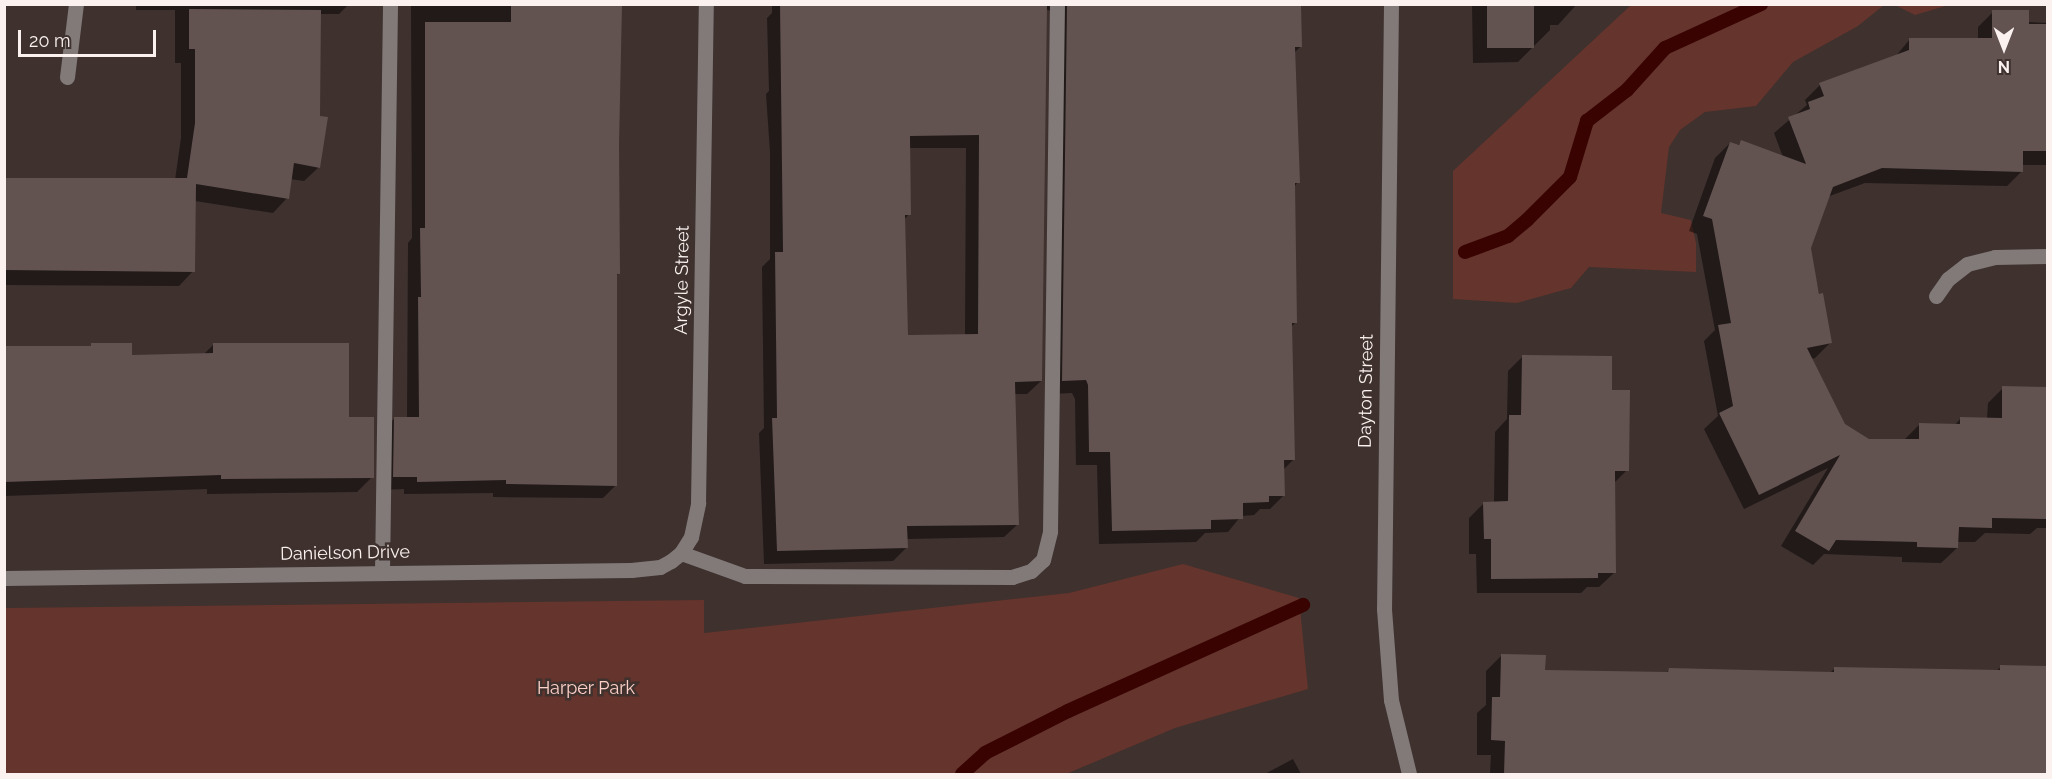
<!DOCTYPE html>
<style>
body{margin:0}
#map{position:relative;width:2052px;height:779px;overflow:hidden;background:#3e312e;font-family:Raleway,sans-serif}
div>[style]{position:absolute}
.green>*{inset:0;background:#65342c}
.shadow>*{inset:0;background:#0007}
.stream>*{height:14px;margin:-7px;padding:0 7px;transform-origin:7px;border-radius:7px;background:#380301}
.building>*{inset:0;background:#625351;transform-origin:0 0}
.minor>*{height:15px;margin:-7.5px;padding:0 7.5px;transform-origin:7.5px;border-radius:7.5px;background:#817a79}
span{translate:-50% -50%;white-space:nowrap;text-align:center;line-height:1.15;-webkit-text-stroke:5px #3e312e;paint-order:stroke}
.street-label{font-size:18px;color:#fbf2f0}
.park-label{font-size:18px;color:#fed0c7}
.frame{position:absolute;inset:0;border:6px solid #fbf2f0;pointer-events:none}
.north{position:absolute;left:1974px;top:18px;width:60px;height:60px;-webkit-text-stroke:4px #3e312e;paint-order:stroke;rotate:180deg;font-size:16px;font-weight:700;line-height:24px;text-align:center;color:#fbf2f0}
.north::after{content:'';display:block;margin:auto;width:21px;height:27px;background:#fbf2f0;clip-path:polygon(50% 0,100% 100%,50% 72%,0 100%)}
.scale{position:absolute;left:18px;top:30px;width:138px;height:27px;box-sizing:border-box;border:3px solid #fbf2f0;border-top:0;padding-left:8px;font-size:18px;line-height:21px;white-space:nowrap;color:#fbf2f0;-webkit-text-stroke:4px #3e312e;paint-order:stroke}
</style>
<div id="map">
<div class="green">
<i style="clip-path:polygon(1631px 5px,1884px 5px,1858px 26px,1793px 62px,1756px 106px,1705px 112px,1680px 130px,1669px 147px,1661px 213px,1691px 220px,1696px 243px,1696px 272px,1589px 267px,1571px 288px,1517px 303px,1453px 299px,1453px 171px)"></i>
<i style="clip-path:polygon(1895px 5px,1949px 5px,1915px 15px)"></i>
<i style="clip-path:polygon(1183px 564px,1299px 598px,1308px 689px,1175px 728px,1066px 774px,5px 774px,5px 608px,704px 600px,704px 633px,1069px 593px)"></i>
</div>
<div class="shadow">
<i style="clip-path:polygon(136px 4px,349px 4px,339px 14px,319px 14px,319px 167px,304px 181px,290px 179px,287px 198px,273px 213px,195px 201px,193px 271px,179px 286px,4px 285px,4px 180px,175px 180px,181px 138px,181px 63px,175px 63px,175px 10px,136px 10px)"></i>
<i style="clip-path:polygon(411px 4px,621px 4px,620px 65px,618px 68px,619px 273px,615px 277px,616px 485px,603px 498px,493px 497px,493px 493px,404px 494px,404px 489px,380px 490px,381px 431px,395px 418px,407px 418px,408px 243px,412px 238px)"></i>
<i style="clip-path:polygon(evenodd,772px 4px,1299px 4px,1301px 46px,1294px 53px,1298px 182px,1294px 187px,1296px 322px,1291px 327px,1294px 459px,1283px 470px,1283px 496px,1270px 509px,1260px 509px,1254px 515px,1241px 516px,1228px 532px,1205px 533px,1196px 542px,1099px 544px,1097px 465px,1076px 465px,1075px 399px,1072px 393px,1049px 394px,1052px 12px,1046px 9px,1041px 381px,1027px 394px,1014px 394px,1018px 524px,1004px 537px,906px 539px,906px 548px,893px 561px,764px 564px,759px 433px,764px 428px,762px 267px,770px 259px,770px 152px,766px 94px,769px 91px,767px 18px,772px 13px,772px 4px,909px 148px,966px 148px,965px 336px,907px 337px,904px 220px,909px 214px,909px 148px)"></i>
<i style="clip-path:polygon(1472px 4px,1577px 4px,1558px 25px,1550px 25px,1550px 30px,1518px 62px,1473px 63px)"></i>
<i style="clip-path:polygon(1993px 12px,2028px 22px,2048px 23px,2048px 165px,2022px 165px,2022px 171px,2007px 186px,1865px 183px,1827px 197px,1809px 248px,1830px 343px,1815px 358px,1811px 359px,1843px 425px,1868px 440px,1904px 440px,1920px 424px,1954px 426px,1961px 418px,1987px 419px,1988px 403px,2003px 388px,2048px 388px,2048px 528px,2037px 528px,2030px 534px,1985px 533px,1975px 542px,1957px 542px,1957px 548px,1941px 563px,1902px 562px,1902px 557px,1824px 554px,1813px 565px,1781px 546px,1828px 468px,1744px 509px,1704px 429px,1718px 416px,1704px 341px,1715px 330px,1697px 234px,1689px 231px,1715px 158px,1730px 143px,1737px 146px,1741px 142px,1783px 157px,1774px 133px,1807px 105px,1805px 100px,1820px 85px,1895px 57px,1910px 39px,1978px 39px,1978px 27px)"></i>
<i style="clip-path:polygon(214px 344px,348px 418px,372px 477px,357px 492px,207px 494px,207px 489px,4px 496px,4px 348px,89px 348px,92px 345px,131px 356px,203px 355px)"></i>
<i style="clip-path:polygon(1523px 356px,1610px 391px,1627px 470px,1613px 484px,1615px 572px,1599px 587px,1587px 587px,1581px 593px,1477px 593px,1476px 554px,1469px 554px,1469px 518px,1484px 503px,1494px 503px,1495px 432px,1507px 419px,1508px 371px)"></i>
<i style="clip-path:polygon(1501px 656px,1544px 671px,1665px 674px,1669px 670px,1830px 673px,1834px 669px,1996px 671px,2001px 667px,2048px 667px,2048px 774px,1490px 774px,1491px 755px,1477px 755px,1477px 713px,1486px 705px,1486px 671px)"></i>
<i style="clip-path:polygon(1293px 759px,1301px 774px,1265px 774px)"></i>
</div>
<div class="stream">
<i style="left:1465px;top:252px;width:46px;rotate:-20.4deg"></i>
<i style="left:1508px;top:236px;width:25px;rotate:-40deg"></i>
<i style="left:1527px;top:220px;width:61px;rotate:-45deg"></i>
<i style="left:1570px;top:177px;width:59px;rotate:-73.1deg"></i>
<i style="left:1587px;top:121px;width:51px;rotate:-37.8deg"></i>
<i style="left:1627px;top:90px;width:57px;rotate:-47.9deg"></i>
<i style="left:1665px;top:48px;width:106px;rotate:-24.6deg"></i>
<i style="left:962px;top:774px;width:31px;rotate:-42deg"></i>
<i style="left:985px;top:753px;width:93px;rotate:-26.8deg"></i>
<i style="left:1068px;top:711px;width:258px;rotate:-24.3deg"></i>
</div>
<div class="building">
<i style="clip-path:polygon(511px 4px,622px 5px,619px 145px,620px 274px,617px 274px,617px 486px,506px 484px,506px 480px,417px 482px,417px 477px,393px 477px,394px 417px,419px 417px,418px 297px,421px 297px,420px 228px,425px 228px,425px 22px,511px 22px)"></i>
<i style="clip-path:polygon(evenodd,780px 4px,1047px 4px,1042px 381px,1015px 382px,1019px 525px,907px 526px,908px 548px,777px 551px,772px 418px,777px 418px,775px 252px,783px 252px,780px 4px,979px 135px,978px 334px,908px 335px,905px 215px,911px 215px,910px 136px,979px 135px)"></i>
<i style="clip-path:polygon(1067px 4px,1301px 4px,1302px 47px,1295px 47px,1300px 183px,1295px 183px,1297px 323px,1292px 323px,1295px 460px,1284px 460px,1285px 496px,1269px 496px,1269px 502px,1243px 503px,1243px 519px,1211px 520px,1211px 529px,1112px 531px,1110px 452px,1089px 452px,1088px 385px,1086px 380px,1062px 381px)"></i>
<i style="left:1487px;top:4px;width:47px;height:44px"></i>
<i style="clip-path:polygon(189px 9px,321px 10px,320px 116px,328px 117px,320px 168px,294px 163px,289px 199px,196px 184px,195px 272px,4px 270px,4px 178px,187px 178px,195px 123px,195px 49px,189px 49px)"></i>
<i style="clip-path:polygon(1992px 10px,2029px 10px,2029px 24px,2048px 24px,2048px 151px,2023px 151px,2023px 172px,1882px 168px,1833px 187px,1811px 248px,1819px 294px,1823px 293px,1832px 343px,1807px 348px,1845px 424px,1869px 439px,1919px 439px,1919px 423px,1960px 424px,1960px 417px,2002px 418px,2002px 386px,2048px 387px,2047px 519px,1992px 518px,1992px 528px,1959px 527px,1958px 548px,1917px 547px,1917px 542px,1836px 540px,1829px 551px,1795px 531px,1840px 455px,1759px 495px,1719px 413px,1733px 406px,1718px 325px,1731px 323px,1712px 219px,1703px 216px,1730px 142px,1739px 145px,1741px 140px,1806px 164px,1788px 117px,1810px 109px,1808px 102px,1824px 96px,1819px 83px,1909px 50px,1909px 38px,1992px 38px)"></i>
<i style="clip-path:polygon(91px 343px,132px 343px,132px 355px,213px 353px,213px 343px,349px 343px,349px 417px,374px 417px,374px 478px,221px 479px,221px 475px,4px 482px,4px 346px,91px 346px)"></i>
<i style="clip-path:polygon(1522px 355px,1612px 356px,1612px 390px,1630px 390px,1629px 471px,1615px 471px,1616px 573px,1598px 573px,1598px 578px,1491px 579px,1491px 539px,1484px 539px,1483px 502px,1508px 501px,1509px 415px,1521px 415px)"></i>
<i style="clip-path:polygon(1501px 654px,1546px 655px,1545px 670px,1668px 672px,1669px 668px,1834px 672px,1834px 667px,2000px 670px,2000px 665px,2048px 666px,2048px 774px,1504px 774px,1505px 741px,1491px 740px,1492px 697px,1500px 697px)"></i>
</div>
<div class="minor">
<i style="left:1391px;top:4px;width:605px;rotate:90.66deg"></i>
<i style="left:1384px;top:609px;width:91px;rotate:85.6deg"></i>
<i style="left:1391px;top:700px;width:76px;rotate:76.3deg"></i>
<i style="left:67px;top:77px;width:74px;rotate:-83deg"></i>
<i style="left:1936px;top:296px;width:21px;rotate:-55deg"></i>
<i style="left:1948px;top:279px;width:24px;rotate:-38deg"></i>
<i style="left:1967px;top:264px;width:29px;rotate:-14deg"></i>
<i style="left:1995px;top:257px;width:53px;rotate:-1.1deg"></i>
<i style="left:681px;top:553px;width:68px;rotate:19.8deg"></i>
<i style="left:745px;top:576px;width:267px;rotate:0.2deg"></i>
<i style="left:1012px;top:577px;width:20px;rotate:-18deg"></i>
<i style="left:1031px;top:571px;width:16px;rotate:-43deg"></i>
<i style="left:1043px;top:560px;width:30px;rotate:-76deg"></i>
<i style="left:1050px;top:531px;width:527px;rotate:-89.24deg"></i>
<i style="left:382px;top:572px;width:568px;rotate:-89.19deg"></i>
<i style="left:4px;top:578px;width:627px;rotate:-0.73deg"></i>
<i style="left:631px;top:570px;width:29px;rotate:-6deg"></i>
<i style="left:660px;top:567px;width:13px;rotate:-29deg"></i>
<i style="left:671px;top:561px;width:13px;rotate:-39deg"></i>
<i style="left:681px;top:553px;width:19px;rotate:-58deg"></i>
<i style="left:691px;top:537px;width:35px;rotate:-78deg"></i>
<i style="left:698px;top:503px;width:499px;rotate:-89.1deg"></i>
</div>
<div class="street-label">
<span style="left:682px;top:280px;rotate:-89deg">Argyle Street</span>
<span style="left:1366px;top:391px;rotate:-89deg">Dayton Street</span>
<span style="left:345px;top:553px;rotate:-1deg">Danielson Drive</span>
</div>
<div class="park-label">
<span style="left:586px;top:688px">Harper Park</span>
</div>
<div class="frame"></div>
<div class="north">N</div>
<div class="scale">20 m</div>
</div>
